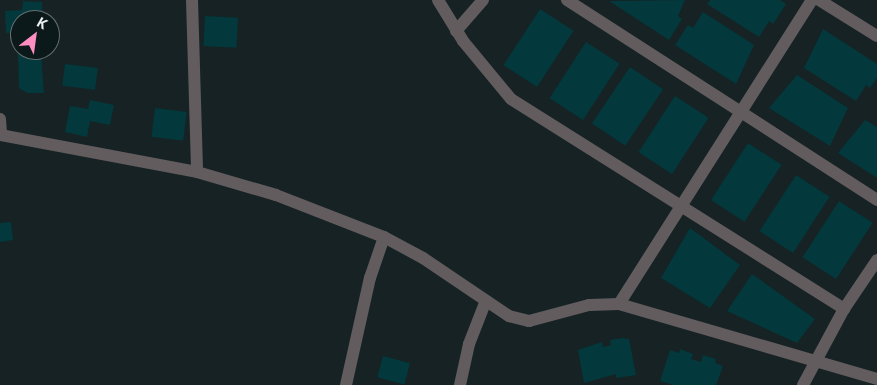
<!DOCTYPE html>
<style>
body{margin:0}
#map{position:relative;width:877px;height:385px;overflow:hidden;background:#162223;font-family:"Open Sans",sans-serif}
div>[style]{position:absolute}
.building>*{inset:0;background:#03393c;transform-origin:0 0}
.minor>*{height:12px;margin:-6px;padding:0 6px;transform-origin:6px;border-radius:6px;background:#625c5e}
.tertiary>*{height:12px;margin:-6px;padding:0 6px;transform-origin:6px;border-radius:6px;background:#625c5e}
span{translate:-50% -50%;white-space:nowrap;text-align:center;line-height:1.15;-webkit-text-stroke:4.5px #0c191a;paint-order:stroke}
.north{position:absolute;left:10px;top:10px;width:50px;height:50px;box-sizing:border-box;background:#0c191a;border:1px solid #646f70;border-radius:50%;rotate:30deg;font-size:14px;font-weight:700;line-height:20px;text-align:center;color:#e9f1f2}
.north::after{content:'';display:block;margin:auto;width:18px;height:22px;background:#fd8ec0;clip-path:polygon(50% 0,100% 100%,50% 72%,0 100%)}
</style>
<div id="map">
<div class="building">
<i style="clip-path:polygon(685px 0,678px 16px,682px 19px,669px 40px,609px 1px)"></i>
<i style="clip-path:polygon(710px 0,780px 0,786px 4px,773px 24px,769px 21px,759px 37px,707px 4px)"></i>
<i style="clip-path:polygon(23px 1px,42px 2px,42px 16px,20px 20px,20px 32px,6px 33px,5px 11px,22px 10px)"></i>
<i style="left:540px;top:9px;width:40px;height:67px;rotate:33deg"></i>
<i style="clip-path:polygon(703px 12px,754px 45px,736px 84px,675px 45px,688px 25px,693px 28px)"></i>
<i style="left:205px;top:16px;width:33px;height:30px;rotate:3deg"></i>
<i style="clip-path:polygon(823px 29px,877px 64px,877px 78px,870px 88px,866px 85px,856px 101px,804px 68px)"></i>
<i style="left:586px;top:42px;width:40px;height:67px;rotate:33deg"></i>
<i style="clip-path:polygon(18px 54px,41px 55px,44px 93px,27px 93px,19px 88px)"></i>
<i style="left:65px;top:64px;width:33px;height:22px;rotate:7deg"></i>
<i style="left:630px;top:67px;width:40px;height:68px;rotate:34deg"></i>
<i style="clip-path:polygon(797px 75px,848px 108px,830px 146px,769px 108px)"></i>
<i style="left:675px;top:96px;width:40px;height:67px;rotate:33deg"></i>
<i style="clip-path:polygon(90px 100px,114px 105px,110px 125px,90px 121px,87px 137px,65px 132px,70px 106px,88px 109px)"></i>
<i style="left:155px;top:108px;width:32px;height:29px;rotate:7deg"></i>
<i style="clip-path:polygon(865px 120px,877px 127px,877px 178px,838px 153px)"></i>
<i style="left:748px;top:143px;width:40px;height:68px;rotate:33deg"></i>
<i style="left:796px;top:175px;width:40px;height:67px;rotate:33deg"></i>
<i style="left:839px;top:201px;width:40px;height:67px;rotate:33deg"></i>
<i style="clip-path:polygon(11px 222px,13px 240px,0 242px,0 223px)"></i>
<i style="clip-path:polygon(690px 228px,740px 265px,710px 308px,661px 278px)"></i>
<i style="clip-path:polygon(752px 274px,815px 319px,797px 343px,727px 311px)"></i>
<i style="clip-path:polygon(623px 338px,629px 339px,636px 375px,616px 378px,616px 374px,584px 383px,578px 350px,602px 342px,603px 347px,611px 345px,610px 340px)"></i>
<i style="clip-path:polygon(680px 349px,693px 354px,691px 359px,701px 362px,703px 355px,716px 359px,715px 363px,723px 366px,716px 385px,673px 385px,660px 381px,670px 350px,679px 353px)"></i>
<i style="left:383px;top:356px;width:28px;height:22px;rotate:15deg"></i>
</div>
<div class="minor">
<i style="left:192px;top:0;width:172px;rotate:88.3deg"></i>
<i style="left:438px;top:0;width:48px;rotate:58.6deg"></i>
<i style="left:463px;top:41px;width:75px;rotate:50.4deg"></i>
<i style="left:511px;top:99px;width:394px;rotate:32.2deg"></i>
<i style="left:567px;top:0;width:369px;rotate:32.8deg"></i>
<i style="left:819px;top:0;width:68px;rotate:31.8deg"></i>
<i style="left:456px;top:31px;width:41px;rotate:-48.9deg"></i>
<i style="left:0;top:119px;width:16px;rotate:86deg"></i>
<i style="left:619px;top:304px;width:360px;rotate:-57.6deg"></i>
<i style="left:346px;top:385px;width:110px;rotate:-77.4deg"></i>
<i style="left:370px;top:278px;width:43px;rotate:-71.1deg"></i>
<i style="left:460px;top:385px;width:42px;rotate:-77.6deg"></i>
<i style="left:469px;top:344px;width:44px;rotate:-68.7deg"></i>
<i style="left:803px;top:385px;width:86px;rotate:-61.7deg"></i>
<i style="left:844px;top:309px;width:59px;rotate:-56deg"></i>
</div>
<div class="tertiary">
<i style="left:0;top:135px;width:200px;rotate:10.6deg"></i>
<i style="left:197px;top:172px;width:82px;rotate:16.2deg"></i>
<i style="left:276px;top:195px;width:116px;rotate:21.3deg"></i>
<i style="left:384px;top:237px;width:44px;rotate:28.3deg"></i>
<i style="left:423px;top:258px;width:104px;rotate:34deg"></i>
<i style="left:509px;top:316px;width:21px;rotate:14deg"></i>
<i style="left:529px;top:321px;width:62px;rotate:-14.9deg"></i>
<i style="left:589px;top:305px;width:30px;rotate:-2deg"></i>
<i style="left:619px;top:304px;width:269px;rotate:16.2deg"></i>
</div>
<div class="north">K</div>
</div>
